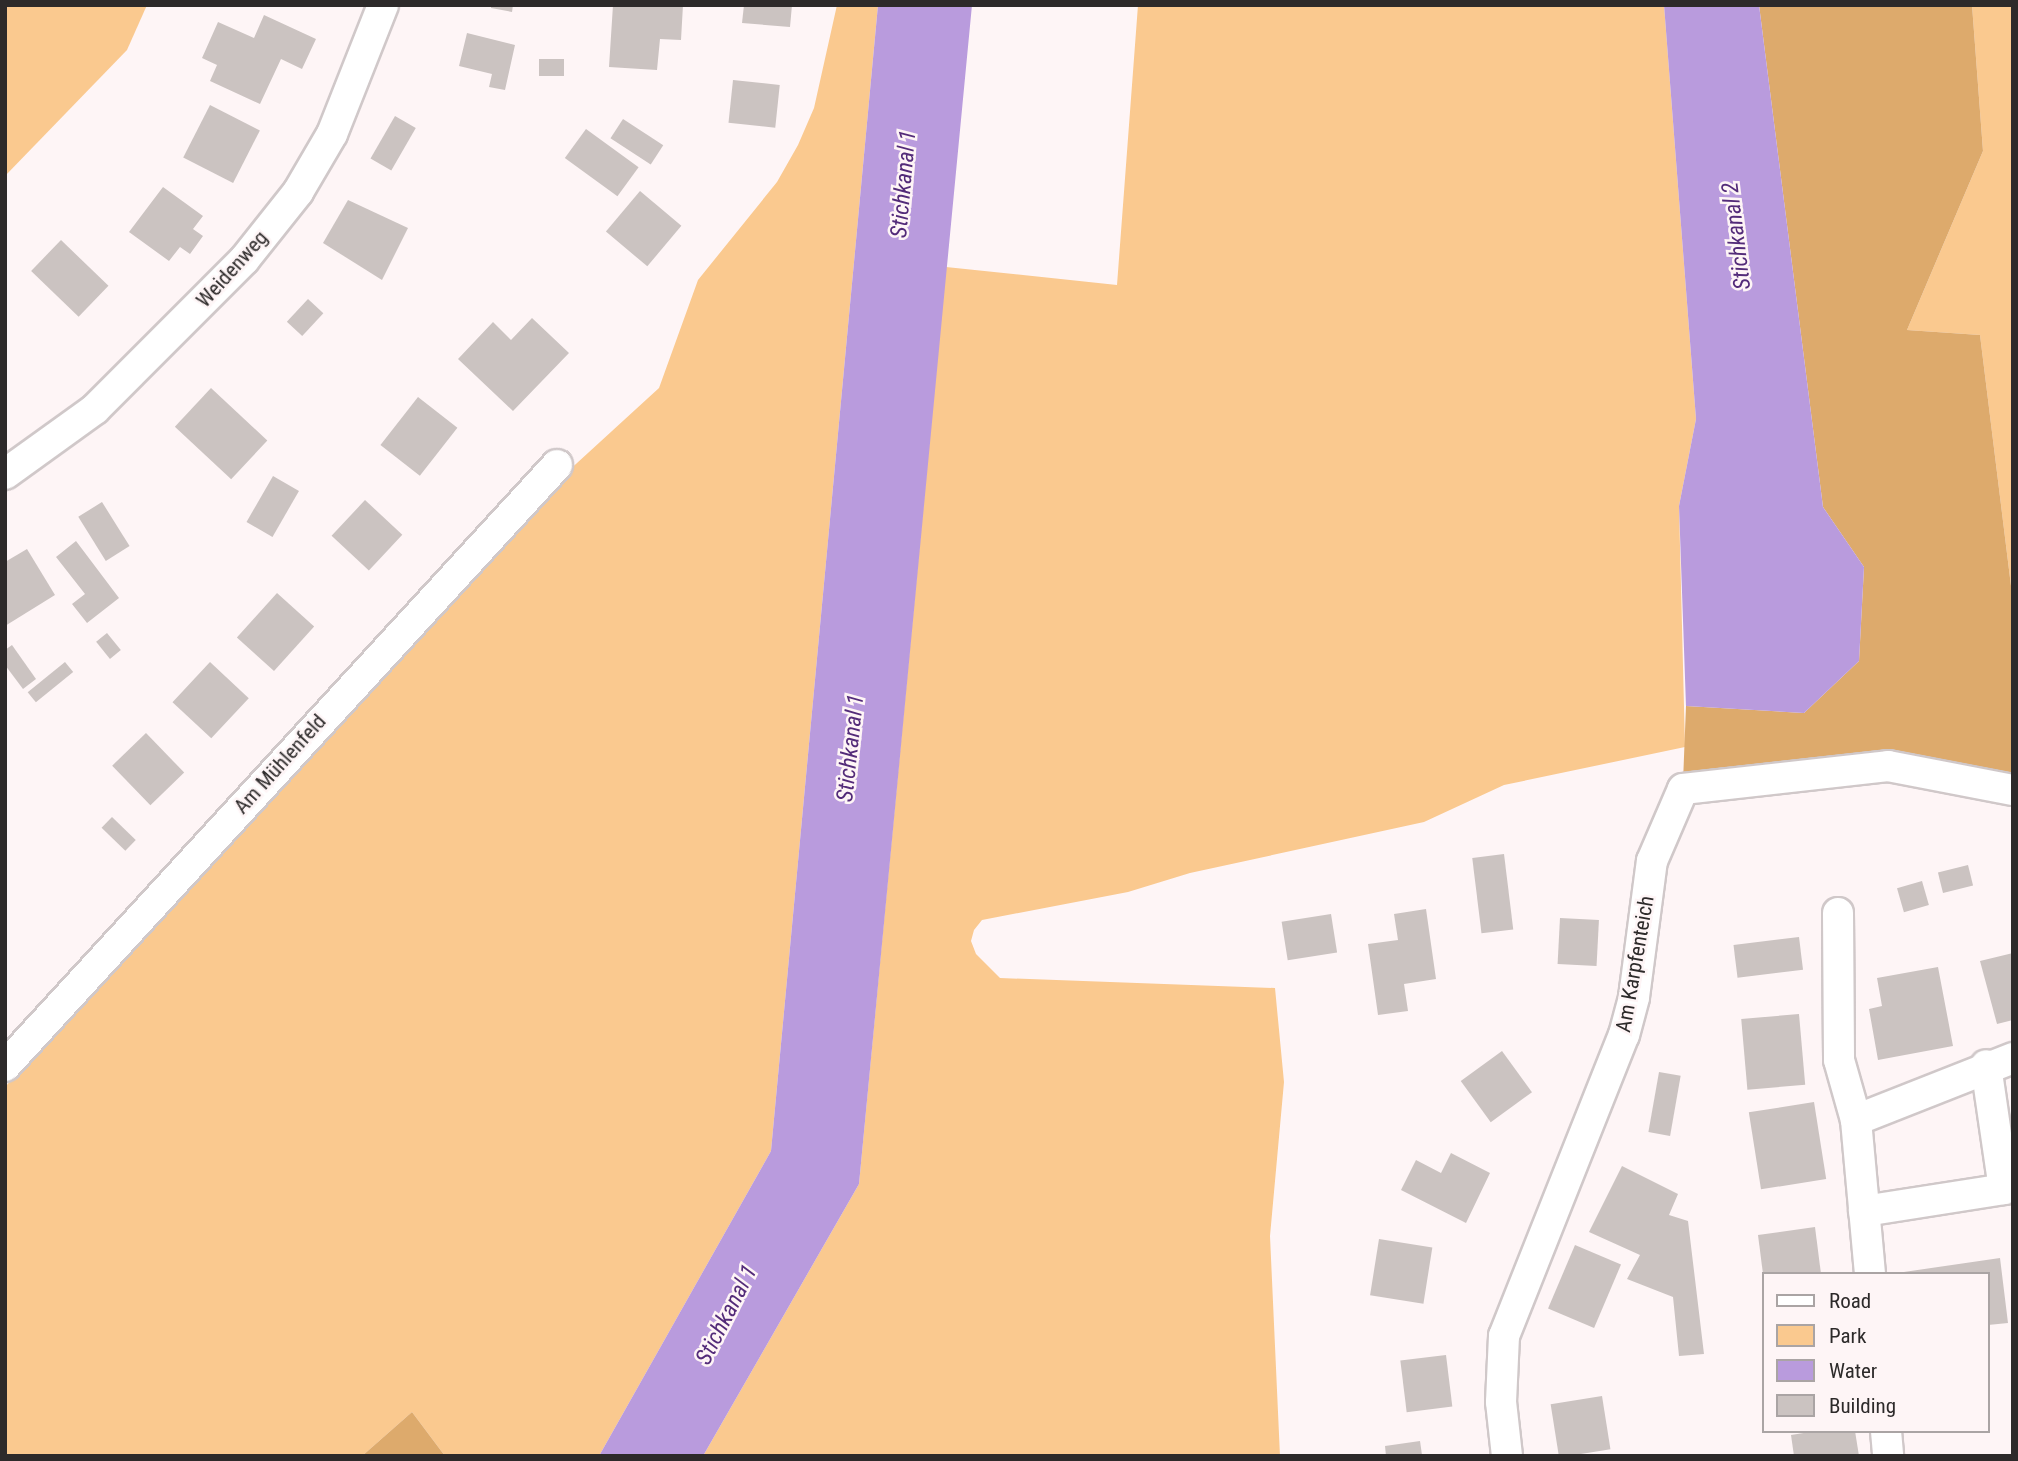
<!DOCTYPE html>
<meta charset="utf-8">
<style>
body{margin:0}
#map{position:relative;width:2018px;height:1461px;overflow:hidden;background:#fef5f6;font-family:"Roboto Condensed",sans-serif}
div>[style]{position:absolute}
.green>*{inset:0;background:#fac98f}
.forest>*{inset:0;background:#ddaa6c}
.water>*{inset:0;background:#b99bdd}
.building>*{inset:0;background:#cbc3c1;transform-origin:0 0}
.roads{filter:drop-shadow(2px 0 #d0c8c9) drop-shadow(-2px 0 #d0c8c9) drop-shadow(0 2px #d0c8c9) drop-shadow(0 -2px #d0c8c9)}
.street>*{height:30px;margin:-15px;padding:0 15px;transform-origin:15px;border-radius:15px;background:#fff}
span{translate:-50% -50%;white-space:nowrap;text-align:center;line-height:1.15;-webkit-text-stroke:5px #fef5f6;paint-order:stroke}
.street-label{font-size:21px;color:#2d2a2a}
.water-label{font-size:23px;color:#532b79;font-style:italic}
.frame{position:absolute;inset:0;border:7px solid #2d2a2a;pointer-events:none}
.legend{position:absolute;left:1762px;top:1272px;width:228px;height:161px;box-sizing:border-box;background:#fef5f6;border:2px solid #aaa4a4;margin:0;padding:9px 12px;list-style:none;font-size:21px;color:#2d2a2a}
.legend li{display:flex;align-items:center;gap:14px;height:35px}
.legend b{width:35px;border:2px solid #aaa4a4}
</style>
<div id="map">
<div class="green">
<i style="clip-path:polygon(5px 5px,147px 5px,127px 50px,5px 176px)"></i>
<i style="clip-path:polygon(837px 5px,878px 5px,771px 1151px,599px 1456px,445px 1456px,412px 1412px,362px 1456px,5px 1456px,5px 1087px,565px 474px,659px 388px,698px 280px,777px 182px,798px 145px,814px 108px)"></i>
<i style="clip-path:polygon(1138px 5px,1664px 5px,1696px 419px,1679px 506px,1685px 747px,1504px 785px,1424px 822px,1190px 873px,1128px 892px,982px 920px,974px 930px,971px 941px,976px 954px,1000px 978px,1275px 988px,1284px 1082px,1270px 1236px,1280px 1456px,703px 1456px,859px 1184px,946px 267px,1117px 285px)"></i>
<i style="clip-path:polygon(1972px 5px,2013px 5px,2013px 602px,1980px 335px,1907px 330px,1983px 151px)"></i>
</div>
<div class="forest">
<i style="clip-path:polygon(1759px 5px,1972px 5px,1983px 151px,1907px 330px,1980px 335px,2013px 602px,2013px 781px,1896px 758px,1683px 782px,1686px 706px,1804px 713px,1859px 661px,1864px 567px,1823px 507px)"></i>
<i style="clip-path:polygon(412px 1412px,445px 1456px,362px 1456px)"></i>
</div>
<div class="water">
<i style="clip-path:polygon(878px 5px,972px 5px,859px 1184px,703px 1456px,599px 1456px,771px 1151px)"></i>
<i style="clip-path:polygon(1664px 5px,1759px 5px,1823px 507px,1864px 567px,1859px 661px,1804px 713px,1686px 706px,1679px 506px,1696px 419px)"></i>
</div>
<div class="building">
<i style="clip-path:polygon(491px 5px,513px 5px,512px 12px,491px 8px)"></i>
<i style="clip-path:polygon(613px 5px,683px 5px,681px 40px,660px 39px,657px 70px,609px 67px)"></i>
<i style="clip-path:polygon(744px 5px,792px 5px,790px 27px,742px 23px)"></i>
<i style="clip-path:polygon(264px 15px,316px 39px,302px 69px,281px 59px,260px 104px,210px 81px,217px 65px,202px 58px,218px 22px,254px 38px)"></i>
<i style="clip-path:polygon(467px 33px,515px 45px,505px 90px,489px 87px,492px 74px,459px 66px)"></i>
<i style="left:539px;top:59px;width:25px;height:17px"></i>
<i style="left:733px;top:80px;width:47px;height:43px;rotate:6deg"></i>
<i style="left:210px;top:105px;width:56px;height:59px;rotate:27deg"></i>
<i style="left:395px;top:116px;width:24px;height:49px;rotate:30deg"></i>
<i style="left:623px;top:119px;width:48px;height:23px;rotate:33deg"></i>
<i style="left:586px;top:129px;width:65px;height:36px;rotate:36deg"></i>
<i style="clip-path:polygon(163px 187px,203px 216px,193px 229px,203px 236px,190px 254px,180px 247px,169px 261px,129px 232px)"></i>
<i style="left:640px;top:191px;width:54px;height:53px;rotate:40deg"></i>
<i style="clip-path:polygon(348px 200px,408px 228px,382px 280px,323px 243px)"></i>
<i style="left:61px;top:240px;width:66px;height:43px;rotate:44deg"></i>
<i style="left:308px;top:299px;width:21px;height:31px;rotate:43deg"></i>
<i style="clip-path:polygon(532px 318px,569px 353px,513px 411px,458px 359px,493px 322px,511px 340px)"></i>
<i style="left:211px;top:388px;width:77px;height:53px;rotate:43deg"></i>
<i style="left:418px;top:397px;width:50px;height:61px;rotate:38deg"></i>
<i style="left:273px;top:476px;width:30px;height:53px;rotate:30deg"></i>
<i style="left:365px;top:500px;width:51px;height:49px;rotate:43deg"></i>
<i style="left:102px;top:502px;width:52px;height:28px;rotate:58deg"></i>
<i style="clip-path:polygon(76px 541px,119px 598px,87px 623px,72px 604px,85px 594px,56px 557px)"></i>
<i style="clip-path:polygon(27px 549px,55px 595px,5px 626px,5px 562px)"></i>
<i style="left:277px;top:593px;width:50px;height:60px;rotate:42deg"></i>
<i style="left:107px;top:633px;width:22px;height:14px;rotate:51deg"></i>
<i style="clip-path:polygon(12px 645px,36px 679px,23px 689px,5px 665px,5px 650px)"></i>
<i style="left:65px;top:662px;width:13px;height:48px;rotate:51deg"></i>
<i style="left:210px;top:662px;width:53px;height:55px;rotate:43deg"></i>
<i style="left:146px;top:733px;width:55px;height:47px;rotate:46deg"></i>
<i style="left:112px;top:817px;width:33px;height:15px;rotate:44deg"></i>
<i style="left:1504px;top:854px;width:76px;height:32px;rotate:83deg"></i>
<i style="left:1968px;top:865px;width:21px;height:31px;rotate:76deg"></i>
<i style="left:1922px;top:881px;width:25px;height:26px;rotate:74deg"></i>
<i style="clip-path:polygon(1426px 909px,1436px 979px,1404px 984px,1408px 1011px,1378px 1015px,1368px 944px,1398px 940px,1394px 914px)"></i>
<i style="left:1331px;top:914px;width:39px;height:50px;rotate:81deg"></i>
<i style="left:1560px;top:918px;width:39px;height:46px;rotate:3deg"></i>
<i style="left:1799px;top:937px;width:33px;height:66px;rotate:83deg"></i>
<i style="clip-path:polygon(2013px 953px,2013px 1020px,1997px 1024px,1980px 961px)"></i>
<i style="clip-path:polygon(1938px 967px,1953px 1046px,1878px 1060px,1869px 1009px,1882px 1006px,1877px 978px)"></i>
<i style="left:1799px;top:1014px;width:71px;height:58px;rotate:85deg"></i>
<i style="left:1502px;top:1051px;width:51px;height:51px;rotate:54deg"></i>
<i style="left:1659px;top:1072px;width:22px;height:61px;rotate:10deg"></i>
<i style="left:1814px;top:1102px;width:78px;height:66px;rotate:81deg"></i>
<i style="clip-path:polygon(1451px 1153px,1490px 1173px,1466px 1223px,1401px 1190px,1416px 1160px,1441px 1173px)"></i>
<i style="clip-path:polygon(1622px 1166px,1678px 1194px,1669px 1215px,1688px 1221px,1704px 1354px,1679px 1356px,1673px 1297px,1627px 1279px,1640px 1255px,1589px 1232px)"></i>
<i style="clip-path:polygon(1815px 1227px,1821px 1274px,1763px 1274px,1758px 1235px)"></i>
<i style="left:1379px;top:1239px;width:54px;height:57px;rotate:9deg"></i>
<i style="left:1575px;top:1245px;width:50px;height:69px;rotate:23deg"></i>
<i style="clip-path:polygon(2000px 1258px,2008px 1323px,1988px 1325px,1988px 1274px,1890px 1274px)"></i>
<i style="left:1446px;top:1355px;width:52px;height:46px;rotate:83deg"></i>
<i style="left:1602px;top:1396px;width:54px;height:52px;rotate:81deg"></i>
<i style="clip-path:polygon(1816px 1431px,1855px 1431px,1859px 1456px,1794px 1456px,1791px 1435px)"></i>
<i style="clip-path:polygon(1420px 1441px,1422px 1455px,1386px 1456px,1385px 1446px)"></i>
</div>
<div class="roads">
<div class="street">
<i style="left:5px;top:474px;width:111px;rotate:-35.8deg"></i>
<i style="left:95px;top:409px;width:211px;rotate:-45deg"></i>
<i style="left:244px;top:260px;width:87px;rotate:-51.5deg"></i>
<i style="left:298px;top:192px;width:67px;rotate:-59.6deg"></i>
<i style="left:332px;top:134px;width:139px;rotate:-68.4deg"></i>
<i style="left:1838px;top:913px;width:147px;rotate:89.6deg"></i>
<i style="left:1839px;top:1060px;width:62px;rotate:74.2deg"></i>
<i style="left:5px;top:1066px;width:816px;rotate:-47.43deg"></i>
<i style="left:1864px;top:1211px;width:142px;rotate:-8.9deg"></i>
<i style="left:2004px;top:1189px;width:125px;rotate:-98.3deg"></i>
<i style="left:1870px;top:1274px;width:155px;rotate:-95.2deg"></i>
<i style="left:1856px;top:1120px;width:169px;rotate:-21.5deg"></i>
<i style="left:1886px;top:1431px;width:25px;rotate:85deg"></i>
<i style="left:1507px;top:1456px;width:54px;rotate:-96.3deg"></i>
<i style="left:1501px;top:1402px;width:66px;rotate:-87.4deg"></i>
<i style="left:1504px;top:1336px;width:324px;rotate:-68.3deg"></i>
<i style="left:1624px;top:1035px;width:39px;rotate:-75deg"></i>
<i style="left:1634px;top:997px;width:137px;rotate:-82.5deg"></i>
<i style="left:1652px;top:861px;width:78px;rotate:-66.7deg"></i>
<i style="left:1683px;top:789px;width:206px;rotate:-6.4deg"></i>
<i style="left:1888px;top:766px;width:127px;rotate:10.9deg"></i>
</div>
</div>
<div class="street-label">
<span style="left:232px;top:269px;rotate:-48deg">Weidenweg</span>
<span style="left:280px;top:764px;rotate:-48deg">Am Mühlenfeld</span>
<span style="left:1635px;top:964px;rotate:-80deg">Am Karpfenteich</span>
</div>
<div class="water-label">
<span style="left:904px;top:184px;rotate:-85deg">Stichkanal 1</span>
<span style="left:1737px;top:236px;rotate:-97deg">Stichkanal 2</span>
<span style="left:851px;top:748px;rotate:-84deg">Stichkanal 1</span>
<span style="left:727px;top:1315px;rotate:-63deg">Stichkanal 1</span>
</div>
<div class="frame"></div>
<ul class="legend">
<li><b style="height:9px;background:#fff"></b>Road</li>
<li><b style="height:19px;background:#fac98f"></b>Park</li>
<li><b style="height:19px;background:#b99bdd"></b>Water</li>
<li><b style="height:19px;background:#cbc3c1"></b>Building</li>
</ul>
</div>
